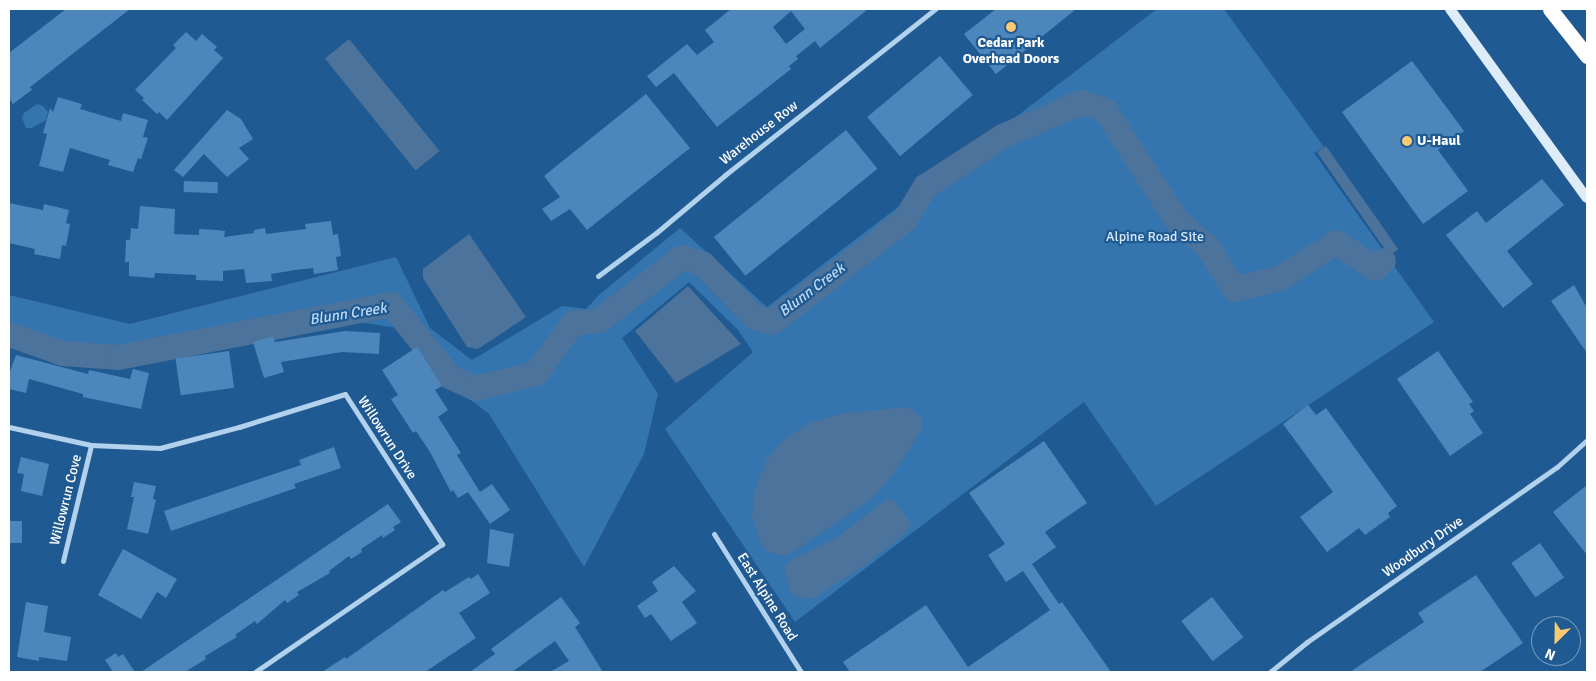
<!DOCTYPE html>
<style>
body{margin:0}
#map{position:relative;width:1596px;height:681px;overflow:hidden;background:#205a92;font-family:Signika,sans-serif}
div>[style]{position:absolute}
.green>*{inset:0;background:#3474af}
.water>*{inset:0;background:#4c739b;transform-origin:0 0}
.river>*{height:25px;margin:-12.5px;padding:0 12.5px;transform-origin:12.5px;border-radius:12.5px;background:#4c739b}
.building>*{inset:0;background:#4d86ba;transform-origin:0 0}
.minor>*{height:5px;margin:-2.5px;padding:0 2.5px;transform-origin:2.5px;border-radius:2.5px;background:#b1d1ed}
.secondary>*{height:10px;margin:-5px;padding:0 5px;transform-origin:5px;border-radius:5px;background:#deecfa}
.motorway>*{height:15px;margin:-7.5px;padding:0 7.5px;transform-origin:7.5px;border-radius:7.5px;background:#fff}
.dots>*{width:14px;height:14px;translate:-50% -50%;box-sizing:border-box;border:2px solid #205a92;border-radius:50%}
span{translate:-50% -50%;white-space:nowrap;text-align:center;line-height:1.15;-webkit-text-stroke:4.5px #205a92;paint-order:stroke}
.poi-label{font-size:14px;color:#fff;font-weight:700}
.left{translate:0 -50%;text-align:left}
.street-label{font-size:14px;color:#fff}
.park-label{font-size:14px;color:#d7e9fa}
.water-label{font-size:15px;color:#bedaf4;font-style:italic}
.frame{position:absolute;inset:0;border:10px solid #fff;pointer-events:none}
.north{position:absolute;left:1531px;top:616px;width:50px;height:50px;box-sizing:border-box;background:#205a92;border:1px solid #799cbe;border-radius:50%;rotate:203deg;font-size:14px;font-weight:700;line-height:20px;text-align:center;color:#fff}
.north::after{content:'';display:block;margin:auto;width:18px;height:22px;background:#fac972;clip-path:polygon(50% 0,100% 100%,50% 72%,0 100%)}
</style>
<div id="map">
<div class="green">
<i style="clip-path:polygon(1157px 9px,1224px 9px,1324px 147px,1314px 153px,1434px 322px,1156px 506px,1084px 402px,795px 622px,665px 429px,753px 352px,738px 330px,689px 282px,622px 338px,658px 394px,644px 454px,584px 567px,489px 414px,442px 377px,404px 329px,352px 321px,129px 360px,60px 358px,9px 345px,9px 295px,130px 324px,396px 257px,430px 328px,472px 360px,562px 306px,586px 309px,599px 295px,680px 228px,767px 307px)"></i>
<i style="clip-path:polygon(37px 104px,43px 106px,48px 112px,46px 120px,32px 128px,26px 128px,22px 118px,24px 113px)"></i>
</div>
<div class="water">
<i style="left:349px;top:39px;width:144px;height:31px;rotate:51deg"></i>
<i style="left:1326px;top:146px;width:126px;height:11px;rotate:55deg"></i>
<i style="clip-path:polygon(469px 234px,526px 317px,478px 349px,467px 347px,423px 278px,423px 269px)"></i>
<i style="clip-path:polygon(688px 286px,741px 344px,676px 383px,635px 331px)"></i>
<i style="clip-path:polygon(906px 407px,915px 412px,921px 418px,923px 423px,921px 431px,894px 473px,874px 497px,787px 556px,767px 552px,758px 536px,752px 516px,754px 492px,767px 459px,785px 439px,809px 423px,841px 414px)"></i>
<i style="clip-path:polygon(887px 499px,895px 501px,910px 522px,907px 532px,865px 565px,814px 598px,795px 597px,790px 590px,786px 574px,786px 565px,789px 561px,836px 538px)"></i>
</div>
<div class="river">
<i style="left:9px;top:334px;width:57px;rotate:19.4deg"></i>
<i style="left:63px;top:353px;width:55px;rotate:4.2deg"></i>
<i style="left:118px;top:357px;width:278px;rotate:-11deg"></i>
<i style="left:391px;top:304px;width:92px;rotate:51.1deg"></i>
<i style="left:449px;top:376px;width:29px;rotate:25deg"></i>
<i style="left:475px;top:388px;width:63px;rotate:-13.8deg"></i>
<i style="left:536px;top:373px;width:62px;rotate:-54.2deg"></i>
<i style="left:572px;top:323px;width:27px;rotate:-6deg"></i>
<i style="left:599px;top:320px;width:103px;rotate:-37.5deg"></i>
<i style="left:681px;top:257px;width:22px;rotate:16deg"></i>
<i style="left:702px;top:263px;width:74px;rotate:46.1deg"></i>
<i style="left:753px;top:316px;width:19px;rotate:18deg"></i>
<i style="left:771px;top:322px;width:169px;rotate:-37.5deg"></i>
<i style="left:905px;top:219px;width:39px;rotate:-59deg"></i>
<i style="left:925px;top:186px;width:92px;rotate:-33deg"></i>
<i style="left:1002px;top:136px;width:86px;rotate:-23.3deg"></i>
<i style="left:1081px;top:102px;width:25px;rotate:18deg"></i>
<i style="left:1105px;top:110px;width:132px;rotate:57deg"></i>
<i style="left:1177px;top:221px;width:39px;rotate:40deg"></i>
<i style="left:1207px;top:246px;width:51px;rotate:57.9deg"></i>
<i style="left:1234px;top:289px;width:46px;rotate:-13.7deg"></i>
<i style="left:1279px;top:278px;width:67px;rotate:-32.3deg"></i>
<i style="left:1336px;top:242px;width:47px;rotate:33.7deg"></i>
<i style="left:1375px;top:268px;width:11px;rotate:-45deg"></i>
</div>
<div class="building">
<i style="clip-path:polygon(66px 9px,130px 9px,29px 88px,33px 89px,13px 104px,9px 98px,9px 53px)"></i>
<i style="clip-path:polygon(evenodd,731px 9px,868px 9px,820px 48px,815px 41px,796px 56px,798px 59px,789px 66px,791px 69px,717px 127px,674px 73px,656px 87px,647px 76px,687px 44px,697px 55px,714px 42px,705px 30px,731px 9px,791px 11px,805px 29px,786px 44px,773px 27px,791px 11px)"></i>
<i style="clip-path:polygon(996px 9px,1076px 9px,996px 74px,964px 34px)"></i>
<i style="clip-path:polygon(186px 32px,196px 41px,202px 34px,217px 47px,214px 50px,223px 58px,167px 120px,159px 112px,157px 114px,142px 100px,144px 98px,135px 90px,176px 48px,173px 45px)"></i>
<i style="left:940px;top:56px;width:51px;height:95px;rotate:50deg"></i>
<i style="clip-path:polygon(1412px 61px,1464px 131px,1438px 150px,1468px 191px,1423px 224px,1342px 112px)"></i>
<i style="clip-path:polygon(646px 94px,690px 148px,587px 230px,570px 209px,551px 221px,542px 209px,560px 197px,544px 176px)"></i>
<i style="clip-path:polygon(58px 97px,82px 104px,80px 109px,121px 121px,123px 113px,148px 120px,143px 137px,148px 138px,141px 159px,138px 158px,133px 172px,108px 165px,110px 160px,70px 148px,63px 172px,39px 166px,47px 134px,43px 133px,50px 108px,53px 112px)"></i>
<i style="clip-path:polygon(227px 110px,241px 119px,253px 139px,239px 148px,249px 159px,227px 177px,204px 154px,183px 177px,174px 170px)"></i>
<i style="left:846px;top:130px;width:50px;height:170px;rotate:51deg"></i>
<i style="clip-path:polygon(1542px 179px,1564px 205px,1507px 251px,1533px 284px,1503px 308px,1446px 235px,1477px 211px,1486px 223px)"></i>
<i style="left:184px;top:181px;width:34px;height:11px;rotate:2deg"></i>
<i style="clip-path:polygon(9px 203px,43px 210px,44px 204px,69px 210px,66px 223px,70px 224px,66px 246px,62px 245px,60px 259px,34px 254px,35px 249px,9px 243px)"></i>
<i style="clip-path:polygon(140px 206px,175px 209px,174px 234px,199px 235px,199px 229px,217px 230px,225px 231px,224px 237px,254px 233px,254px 230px,265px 228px,266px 234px,306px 229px,305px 224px,331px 221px,333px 235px,338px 234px,341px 256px,336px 257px,338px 270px,314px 274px,313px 268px,295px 270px,271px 274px,272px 281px,246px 283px,244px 269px,223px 271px,223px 281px,196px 280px,196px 275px,155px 273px,154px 278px,129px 276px,129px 262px,125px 262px,126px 240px,130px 240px,131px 228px,138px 229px)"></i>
<i style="clip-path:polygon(1574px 285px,1587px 308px,1587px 353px,1551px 301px)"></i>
<i style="clip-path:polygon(345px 331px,380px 333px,379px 354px,342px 352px,281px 362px,284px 372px,264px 378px,253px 342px,273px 336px,275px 342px)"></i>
<i style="clip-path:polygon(417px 347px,442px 386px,435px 390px,448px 410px,438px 417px,461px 453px,457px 455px,480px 492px,492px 484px,510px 510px,490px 524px,468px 492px,458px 498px,453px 490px,451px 492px,430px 452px,416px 431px,413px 433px,391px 399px,398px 395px,382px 370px)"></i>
<i style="left:229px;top:351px;width:37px;height:54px;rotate:82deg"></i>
<i style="clip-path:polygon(1438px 351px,1473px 402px,1469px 404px,1474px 411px,1470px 414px,1483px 433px,1450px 456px,1397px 379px)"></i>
<i style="clip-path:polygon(16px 355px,88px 374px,89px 370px,130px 379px,133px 369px,149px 373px,141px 409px,83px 397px,83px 394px,29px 379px,26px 393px,9px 389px,9px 374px)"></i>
<i style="clip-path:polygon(1308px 405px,1316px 415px,1326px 408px,1397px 506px,1388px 513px,1390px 517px,1365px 535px,1359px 528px,1327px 552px,1300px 517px,1333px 492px,1283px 424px)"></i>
<i style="clip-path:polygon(1044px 441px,1087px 503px,1045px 532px,1056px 547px,1032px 564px,1059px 604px,1062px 602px,1111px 672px,850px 672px,843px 662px,926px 605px,968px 667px,1050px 610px,1023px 571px,1006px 582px,988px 555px,1005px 544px,969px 493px)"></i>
<i style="clip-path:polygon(334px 447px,341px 468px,294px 484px,296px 488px,171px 531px,164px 511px,301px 465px,299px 460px)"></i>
<i style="clip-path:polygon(21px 457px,49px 464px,42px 496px,21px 491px,24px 474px,17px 473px)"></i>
<i style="clip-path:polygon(134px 482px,156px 486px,153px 499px,156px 500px,148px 534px,127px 529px,134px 497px,131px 497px)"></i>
<i style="clip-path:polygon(1587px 485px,1587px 555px,1553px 512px)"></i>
<i style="clip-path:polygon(388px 504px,401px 522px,393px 527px,395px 530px,383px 538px,382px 535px,361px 549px,362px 552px,351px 559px,349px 556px,329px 571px,330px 573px,297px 592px,299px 595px,287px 603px,285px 600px,257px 624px,255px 621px,235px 635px,237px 637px,205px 656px,206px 659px,185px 672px,141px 672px)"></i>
<i style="left:9px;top:521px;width:13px;height:22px"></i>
<i style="clip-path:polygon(490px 529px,514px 534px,509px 567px,487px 563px)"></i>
<i style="left:1540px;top:543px;width:42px;height:35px;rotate:55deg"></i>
<i style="clip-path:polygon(123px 549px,177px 579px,166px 598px,157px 592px,141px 619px,98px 595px)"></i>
<i style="clip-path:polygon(674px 566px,696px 591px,682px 602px,697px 623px,671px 641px,651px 614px,645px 618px,637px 606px,658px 591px,652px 582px)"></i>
<i style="clip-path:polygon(478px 574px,490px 593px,459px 613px,476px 638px,425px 672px,322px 672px,345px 657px,346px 659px,443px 590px,445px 592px,469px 577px,471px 579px)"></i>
<i style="clip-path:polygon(1476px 575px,1523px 643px,1480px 672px,1350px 672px,1424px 622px,1418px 613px)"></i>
<i style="clip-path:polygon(561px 597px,580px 623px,575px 627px,603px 672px,550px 672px,569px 661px,555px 641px,512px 672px,470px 672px,495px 654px,491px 649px)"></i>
<i style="left:1212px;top:597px;width:51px;height:39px;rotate:52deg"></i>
<i style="clip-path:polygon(26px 602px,48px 606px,44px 632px,71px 637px,67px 661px,39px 657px,39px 661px,17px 657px)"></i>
<i style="clip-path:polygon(116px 653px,118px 657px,123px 654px,135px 672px,113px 672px,105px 660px)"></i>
</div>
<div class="minor">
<i style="left:598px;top:276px;width:72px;rotate:-36.6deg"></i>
<i style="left:656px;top:233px;width:90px;rotate:-40deg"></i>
<i style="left:725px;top:175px;width:268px;rotate:-38.3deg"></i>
<i style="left:9px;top:427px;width:84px;rotate:12.4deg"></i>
<i style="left:91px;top:445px;width:69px;rotate:2.5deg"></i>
<i style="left:160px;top:448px;width:82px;rotate:-14.9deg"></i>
<i style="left:239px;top:427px;width:111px;rotate:-17.3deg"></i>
<i style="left:345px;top:394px;width:179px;rotate:57.1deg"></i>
<i style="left:442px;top:544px;width:227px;rotate:145.6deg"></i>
<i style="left:714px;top:534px;width:163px;rotate:57.8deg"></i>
<i style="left:63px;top:561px;width:119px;rotate:-76.4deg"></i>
<i style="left:1270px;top:672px;width:48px;rotate:-39deg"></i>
<i style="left:1307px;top:642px;width:305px;rotate:-35deg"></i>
<i style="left:1557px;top:467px;width:40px;rotate:-42deg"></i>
</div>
<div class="secondary">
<i style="left:1450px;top:9px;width:233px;rotate:54.1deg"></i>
</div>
<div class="motorway">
<i style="left:1550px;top:9px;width:60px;rotate:51.8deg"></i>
</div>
<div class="dots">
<i style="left:1011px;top:27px;background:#fac972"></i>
<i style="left:1407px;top:141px;background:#fac972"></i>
</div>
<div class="poi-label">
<span style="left:1011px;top:51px">Cedar Park<br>Overhead Doors</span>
<span class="left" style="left:1417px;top:141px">U-Haul</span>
</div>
<div class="street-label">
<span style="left:759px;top:133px;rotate:-38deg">Warehouse Row</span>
<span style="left:387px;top:438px;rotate:57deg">Willowrun Drive</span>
<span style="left:66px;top:500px;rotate:-76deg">Willowrun Cove</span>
<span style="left:1423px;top:547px;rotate:-35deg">Woodbury Drive</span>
<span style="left:767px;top:597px;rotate:58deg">East Alpine Road</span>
</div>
<div class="park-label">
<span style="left:1155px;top:237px">Alpine Road Site</span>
</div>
<div class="water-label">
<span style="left:812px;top:290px;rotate:-37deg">Blunn Creek</span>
<span style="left:348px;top:314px;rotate:-9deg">Blunn Creek</span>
</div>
<div class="frame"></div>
<div class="north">N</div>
</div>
